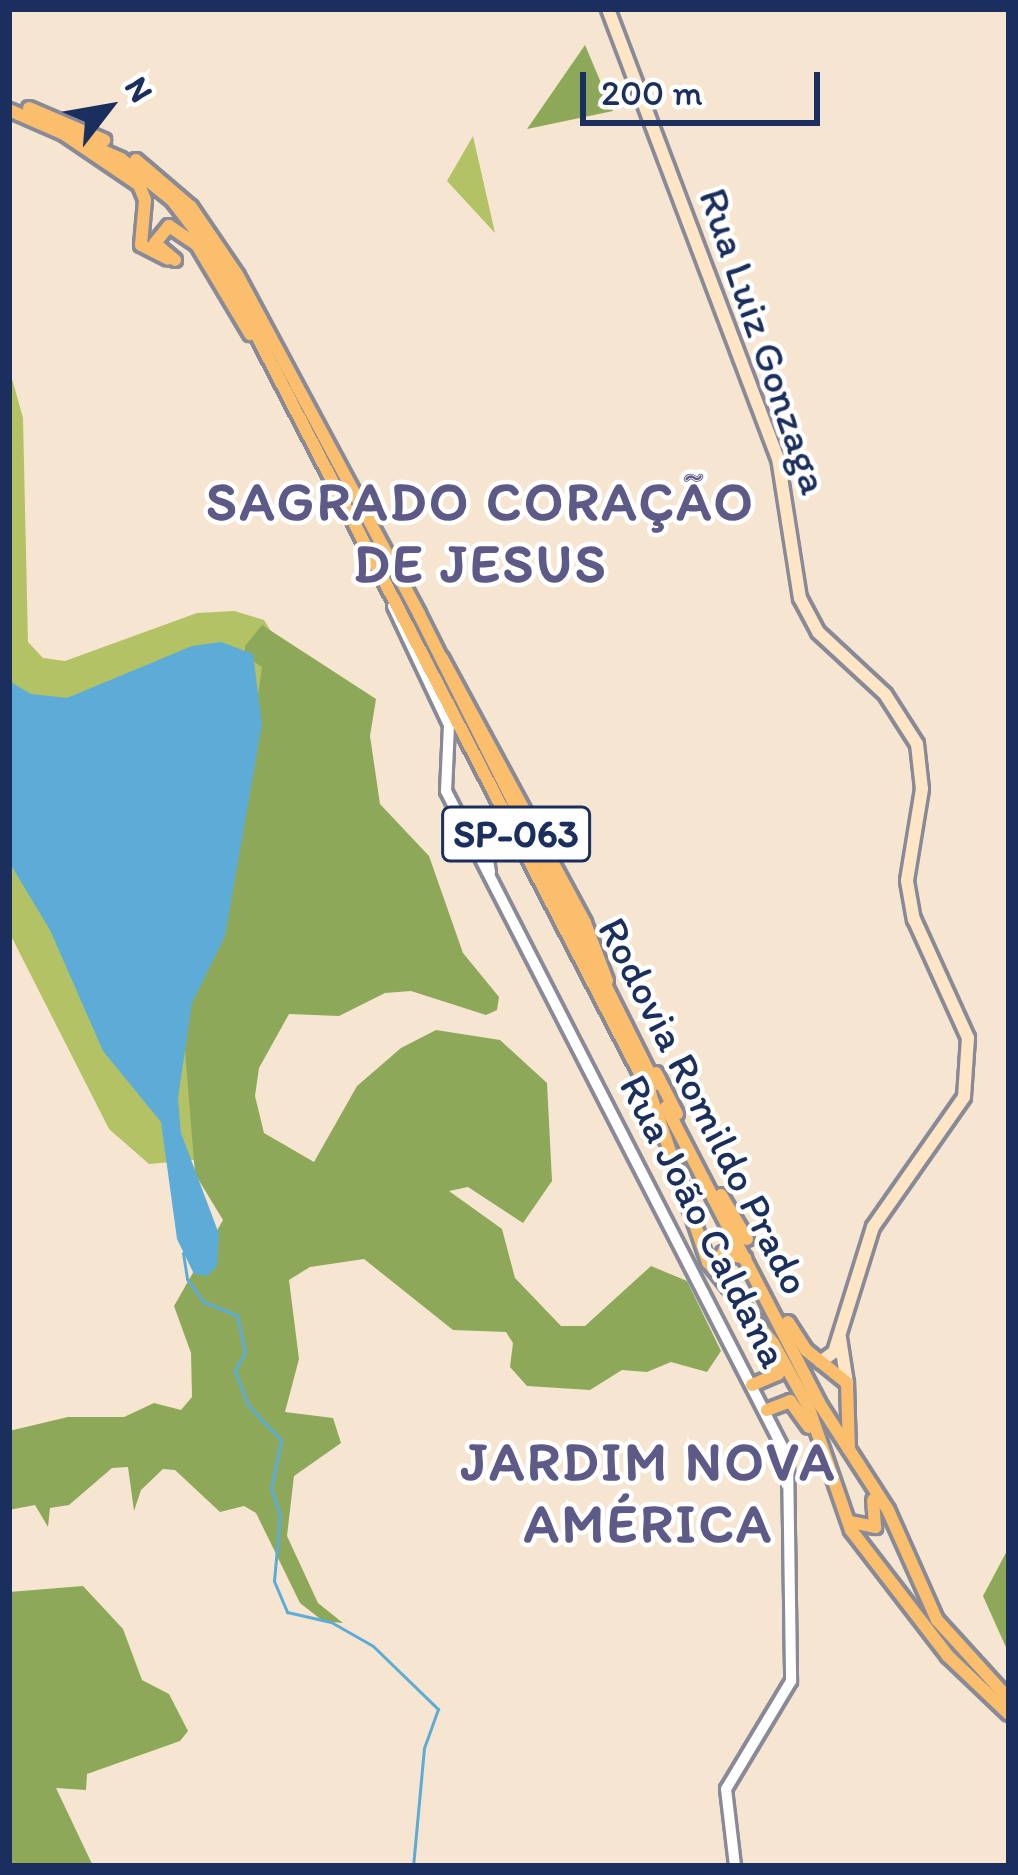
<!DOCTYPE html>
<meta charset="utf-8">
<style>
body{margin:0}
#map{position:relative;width:1018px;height:1875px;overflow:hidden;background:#f6e6d1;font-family:Itim,sans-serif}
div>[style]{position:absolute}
.green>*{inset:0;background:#b3c264}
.forest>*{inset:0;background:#8ea85a}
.water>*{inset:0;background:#5dacd7}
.stream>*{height:3px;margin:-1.5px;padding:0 1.5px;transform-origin:1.5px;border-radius:1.5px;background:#5dacd7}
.roads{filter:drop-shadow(3px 0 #888a98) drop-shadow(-3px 0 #888a98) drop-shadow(0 3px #888a98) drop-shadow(0 -3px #888a98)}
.tertiary>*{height:10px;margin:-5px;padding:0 5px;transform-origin:5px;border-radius:5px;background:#fff}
.secondary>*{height:12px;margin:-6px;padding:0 6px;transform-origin:6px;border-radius:6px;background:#fde5c5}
.primary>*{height:12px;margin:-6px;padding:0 6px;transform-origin:6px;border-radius:6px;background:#fabe6d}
span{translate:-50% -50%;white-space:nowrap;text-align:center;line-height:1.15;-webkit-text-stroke:9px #fff;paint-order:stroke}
.shield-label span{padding:3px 9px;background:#fff;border:3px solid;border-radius:9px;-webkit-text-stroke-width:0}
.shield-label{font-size:39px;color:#1b2f5e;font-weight:700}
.street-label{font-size:42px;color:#1b2f5e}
.district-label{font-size:54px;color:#5d5a87;font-weight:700;letter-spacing:3px}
.frame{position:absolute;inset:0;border:12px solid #1b2f5e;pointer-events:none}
.north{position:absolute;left:48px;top:48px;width:120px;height:120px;-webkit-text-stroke:9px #fff;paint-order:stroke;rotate:59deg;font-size:33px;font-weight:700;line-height:48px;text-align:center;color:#1b2f5e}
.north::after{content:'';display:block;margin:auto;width:42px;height:54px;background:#1b2f5e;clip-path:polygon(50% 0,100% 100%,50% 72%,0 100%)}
.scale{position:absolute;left:580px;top:72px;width:240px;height:54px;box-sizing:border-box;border:6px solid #1b2f5e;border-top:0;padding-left:15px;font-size:36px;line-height:42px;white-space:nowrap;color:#1b2f5e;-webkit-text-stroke:9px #fff;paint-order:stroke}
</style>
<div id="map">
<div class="green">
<i style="clip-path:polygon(473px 136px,495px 233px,447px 181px)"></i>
<i style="clip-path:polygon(9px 368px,23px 418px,28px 642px,43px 658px,65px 661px,197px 613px,234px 611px,264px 620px,288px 660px,205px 1159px,149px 1164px,109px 1129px,9px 932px)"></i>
</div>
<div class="forest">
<i style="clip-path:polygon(585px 45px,613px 111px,527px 129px)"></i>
<i style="clip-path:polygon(262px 625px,376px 699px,370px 736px,380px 804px,429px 856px,463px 953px,499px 997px,497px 1010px,486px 1015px,411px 991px,385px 993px,339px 1016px,289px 1014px,259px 1068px,255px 1096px,264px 1133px,314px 1162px,357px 1086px,401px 1048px,436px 1030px,500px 1040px,547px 1083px,552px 1181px,523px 1223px,468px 1187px,449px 1191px,502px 1229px,515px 1278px,561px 1326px,585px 1326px,651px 1266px,687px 1281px,721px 1351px,707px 1372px,671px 1362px,647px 1372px,622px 1370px,590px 1390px,527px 1386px,510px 1367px,513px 1343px,506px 1332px,453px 1330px,364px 1259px,310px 1267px,289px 1280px,299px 1359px,285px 1412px,333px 1418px,341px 1443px,294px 1476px,287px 1536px,318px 1603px,343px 1623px,323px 1621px,300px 1603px,256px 1513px,244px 1506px,220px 1512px,175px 1470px,163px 1469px,141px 1490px,134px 1511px,128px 1467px,112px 1468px,69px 1505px,50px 1508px,48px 1527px,35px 1505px,9px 1510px,9px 1431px,68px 1417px,124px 1417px,154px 1403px,181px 1410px,192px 1397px,191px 1353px,174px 1306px,223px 1220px,195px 1174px,182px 1013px,254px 724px,262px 667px,245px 656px,245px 646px)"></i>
<i style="clip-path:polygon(1009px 1547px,1009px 1654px,983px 1596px)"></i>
<i style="clip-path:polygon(83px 1586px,123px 1629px,142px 1680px,169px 1694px,188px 1731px,180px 1741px,87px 1774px,86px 1790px,56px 1788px,93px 1866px,9px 1866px,9px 1592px)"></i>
</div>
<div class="water">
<i style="clip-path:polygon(221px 642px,253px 654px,262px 724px,225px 936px,192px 1003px,178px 1098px,181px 1133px,219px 1234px,217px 1266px,207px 1276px,194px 1274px,177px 1239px,161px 1122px,103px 1051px,50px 930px,9px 862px,9px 681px,31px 694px,67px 698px,192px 646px)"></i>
</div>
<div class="stream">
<i style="left:183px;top:1253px;width:26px;rotate:81deg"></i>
<i style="left:187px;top:1279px;width:29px;rotate:54deg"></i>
<i style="left:204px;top:1302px;width:35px;rotate:22deg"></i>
<i style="left:237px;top:1315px;width:38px;rotate:78deg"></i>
<i style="left:245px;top:1352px;width:21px;rotate:118deg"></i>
<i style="left:235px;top:1371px;width:36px;rotate:69deg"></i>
<i style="left:248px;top:1405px;width:48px;rotate:46.7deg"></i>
<i style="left:281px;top:1440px;width:50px;rotate:101.5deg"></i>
<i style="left:271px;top:1489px;width:28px;rotate:71deg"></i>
<i style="left:280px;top:1515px;width:66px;rotate:95.2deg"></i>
<i style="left:274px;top:1581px;width:34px;rotate:67deg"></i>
<i style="left:287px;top:1612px;width:45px;rotate:12.8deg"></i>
<i style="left:331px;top:1622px;width:48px;rotate:29.7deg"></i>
<i style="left:373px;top:1646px;width:91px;rotate:44.1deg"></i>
<i style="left:438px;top:1709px;width:41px;rotate:109.7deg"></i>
<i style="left:424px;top:1748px;width:119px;rotate:95.3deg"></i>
</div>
<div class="roads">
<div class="tertiary">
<i style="left:393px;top:606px;width:132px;rotate:64.8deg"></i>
<i style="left:449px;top:725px;width:66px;rotate:92.6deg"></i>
<i style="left:446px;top:791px;width:750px;rotate:62.85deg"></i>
<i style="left:788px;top:1458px;width:223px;rotate:89.2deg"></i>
<i style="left:791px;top:1681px;width:126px;rotate:121deg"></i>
<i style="left:726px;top:1789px;width:78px;rotate:83.3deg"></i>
<i style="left:462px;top:825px;width:19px;rotate:-12deg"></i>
<i style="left:481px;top:821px;width:52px;rotate:80deg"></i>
</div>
<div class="secondary">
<i style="left:608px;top:9px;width:480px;rotate:69.3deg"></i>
<i style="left:778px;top:458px;width:142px;rotate:81.1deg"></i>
<i style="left:800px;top:598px;width:38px;rotate:62deg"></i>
<i style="left:818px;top:632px;width:91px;rotate:42.8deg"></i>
<i style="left:885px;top:694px;width:59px;rotate:57.4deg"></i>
<i style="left:917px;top:744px;width:45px;rotate:83.7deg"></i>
<i style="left:922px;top:789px;width:93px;rotate:99.3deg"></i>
<i style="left:907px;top:881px;width:39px;rotate:80deg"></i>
<i style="left:914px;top:919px;width:131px;rotate:65.6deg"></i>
<i style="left:968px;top:1038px;width:59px;rotate:93.9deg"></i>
<i style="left:964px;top:1097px;width:159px;rotate:125deg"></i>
<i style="left:873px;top:1227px;width:131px;rotate:107.3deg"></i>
<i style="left:834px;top:1352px;width:17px;rotate:144deg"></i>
<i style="left:840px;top:1338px;width:46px;rotate:81.2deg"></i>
</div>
<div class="primary">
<i style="left:29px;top:108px;width:82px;rotate:23.1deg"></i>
<i style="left:9px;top:110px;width:122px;rotate:23.6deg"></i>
<i style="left:121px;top:159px;width:65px;rotate:38.8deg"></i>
<i style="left:172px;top:200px;width:72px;rotate:52.3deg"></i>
<i style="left:216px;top:257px;width:942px;rotate:62.56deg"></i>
<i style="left:650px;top:1093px;width:179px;rotate:71.1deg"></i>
<i style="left:708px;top:1262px;width:104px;rotate:51.3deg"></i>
<i style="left:773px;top:1343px;width:72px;rotate:60.9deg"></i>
<i style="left:808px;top:1406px;width:131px;rotate:70.9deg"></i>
<i style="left:851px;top:1530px;width:159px;rotate:52.4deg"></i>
<i style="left:948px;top:1656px;width:84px;rotate:43.6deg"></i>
<i style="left:61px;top:132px;width:94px;rotate:34.2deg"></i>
<i style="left:139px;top:185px;width:16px;rotate:68deg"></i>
<i style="left:145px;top:200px;width:45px;rotate:95.1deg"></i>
<i style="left:141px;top:245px;width:30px;rotate:27deg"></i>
<i style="left:136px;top:160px;width:72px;rotate:40.5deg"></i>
<i style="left:191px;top:207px;width:83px;rotate:55.7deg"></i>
<i style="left:238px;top:276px;width:383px;rotate:61.8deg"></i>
<i style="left:419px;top:614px;width:526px;rotate:63.34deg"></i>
<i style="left:175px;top:260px;width:26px;rotate:-140deg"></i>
<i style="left:155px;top:243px;width:22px;rotate:-51deg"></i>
<i style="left:169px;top:226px;width:34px;rotate:34deg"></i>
<i style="left:197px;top:245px;width:104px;rotate:59.2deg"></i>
<i style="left:442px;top:658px;width:301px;rotate:61.6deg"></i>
<i style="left:585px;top:923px;width:62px;rotate:69.2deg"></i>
<i style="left:656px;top:1073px;width:46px;rotate:62.9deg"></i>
<i style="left:666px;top:1107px;width:337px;rotate:62.6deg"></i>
<i style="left:821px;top:1406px;width:124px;rotate:57.2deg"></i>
<i style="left:888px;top:1510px;width:120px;rotate:66deg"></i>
<i style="left:937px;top:1620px;width:107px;rotate:47.7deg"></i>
<i style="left:721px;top:1195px;width:51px;rotate:59.4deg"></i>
<i style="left:723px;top:1276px;width:23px;rotate:-90deg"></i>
<i style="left:723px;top:1253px;width:23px;rotate:13deg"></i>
<i style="left:788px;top:1322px;width:33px;rotate:57deg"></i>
<i style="left:806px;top:1350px;width:53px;rotate:38.8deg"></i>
<i style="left:847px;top:1383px;width:66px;rotate:88.3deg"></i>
<i style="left:752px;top:1385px;width:28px;rotate:-23deg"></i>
<i style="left:778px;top:1374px;width:22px;rotate:-106deg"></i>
<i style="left:767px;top:1410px;width:25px;rotate:-21deg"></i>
<i style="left:790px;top:1401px;width:32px;rotate:54deg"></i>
<i style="left:851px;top:1522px;width:25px;rotate:12deg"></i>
<i style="left:875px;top:1527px;width:27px;rotate:-94deg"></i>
</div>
</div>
<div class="shield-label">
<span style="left:516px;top:834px">SP-063</span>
</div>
<div class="street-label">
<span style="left:764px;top:341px;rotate:71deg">Rua Luiz Gonzaga</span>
<span style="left:704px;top:1106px;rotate:63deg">Rodovia Romildo Prado</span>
<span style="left:704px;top:1221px;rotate:63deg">Rua João Caldana</span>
</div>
<div class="district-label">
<span style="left:481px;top:533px">SAGRADO CORAÇÃO<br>DE JESUS</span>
<span style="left:649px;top:1493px">JARDIM NOVA<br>AMÉRICA</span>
</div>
<div class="frame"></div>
<div class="north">N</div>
<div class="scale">200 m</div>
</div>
